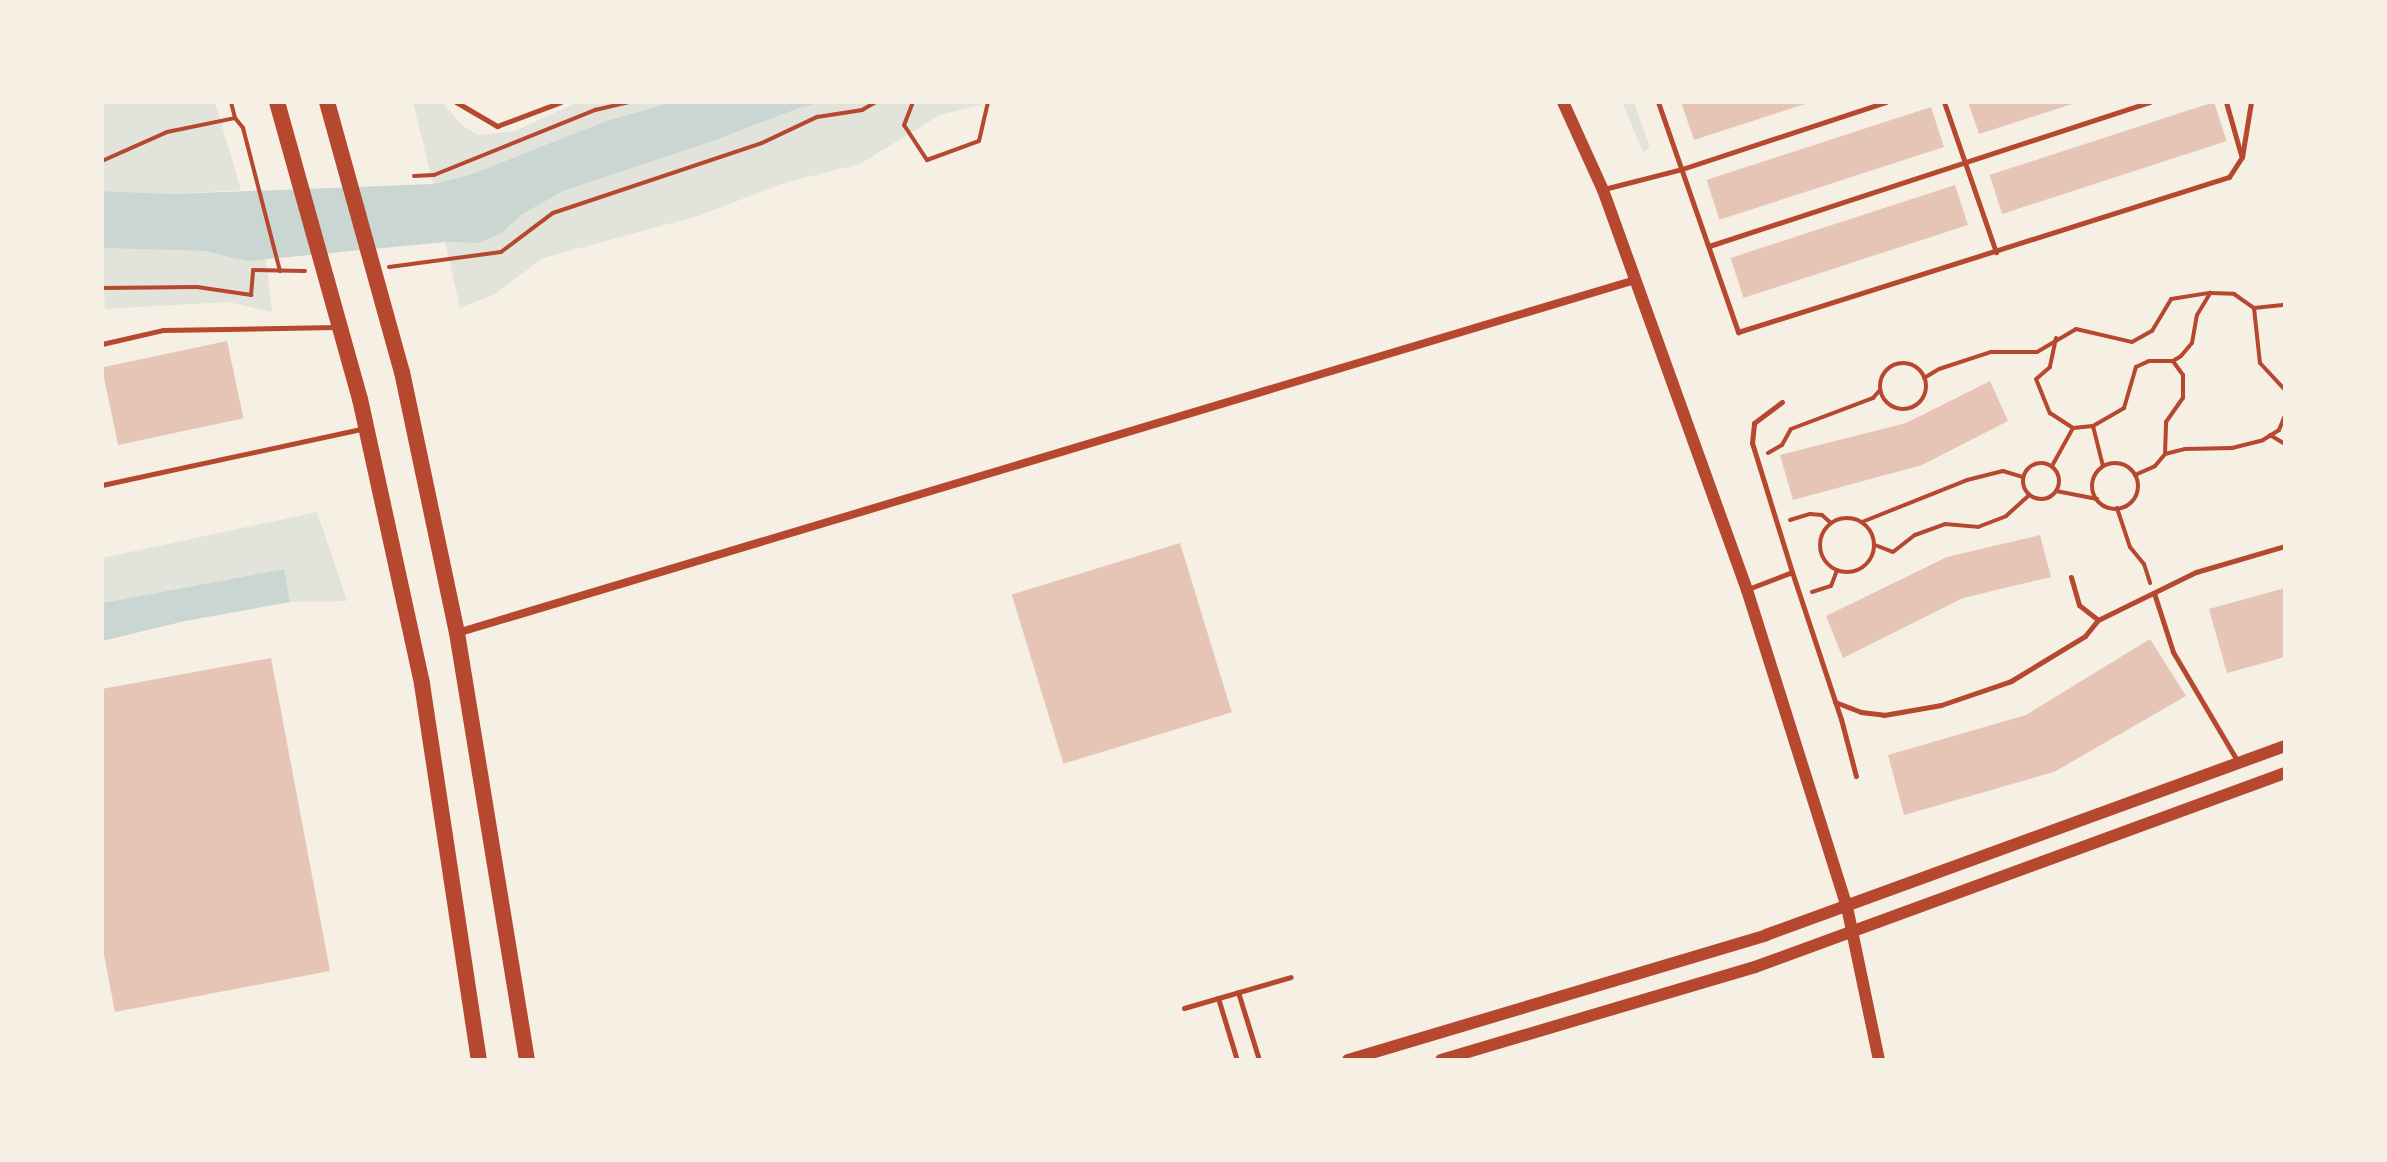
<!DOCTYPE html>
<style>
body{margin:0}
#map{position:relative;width:2387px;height:1162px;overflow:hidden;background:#f6efe4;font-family:"Fira Sans",sans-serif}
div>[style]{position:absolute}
.green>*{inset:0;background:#e2e4dc}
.water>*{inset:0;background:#c9d6d2}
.building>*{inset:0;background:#e6c5b7;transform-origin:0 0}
.path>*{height:4px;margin:-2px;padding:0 2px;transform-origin:2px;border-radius:2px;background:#b5482f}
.path>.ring{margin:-2px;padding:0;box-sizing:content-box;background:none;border:4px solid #b5482f;border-radius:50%}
.service>*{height:5px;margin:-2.5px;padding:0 2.5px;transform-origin:2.5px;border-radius:2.5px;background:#b5482f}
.minor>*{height:8px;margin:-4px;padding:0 4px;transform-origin:4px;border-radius:4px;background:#b5482f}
.tertiary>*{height:12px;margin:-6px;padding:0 6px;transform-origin:6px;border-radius:6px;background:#b5482f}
.primary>*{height:16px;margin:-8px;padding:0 8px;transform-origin:8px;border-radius:8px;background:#b5482f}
span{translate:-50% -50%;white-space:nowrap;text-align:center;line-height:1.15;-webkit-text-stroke:6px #f6efe4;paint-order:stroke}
.frame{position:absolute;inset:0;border:104px solid #f6efe4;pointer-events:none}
</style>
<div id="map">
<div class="green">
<i style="clip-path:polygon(102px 102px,215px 102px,241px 190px,173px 194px,102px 191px)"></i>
<i style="clip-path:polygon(413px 102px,442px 102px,462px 125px,478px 135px,515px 131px,578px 102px,672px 102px,606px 121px,472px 174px,433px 184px)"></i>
<i style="clip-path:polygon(826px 102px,992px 102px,940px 115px,860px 164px,784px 183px,698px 216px,543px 258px,495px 294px,460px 308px,445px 242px,478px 243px,502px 233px,521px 215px,563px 191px,713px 141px,802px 107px)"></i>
<i style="clip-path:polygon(1622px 102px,1634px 102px,1650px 148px,1643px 152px)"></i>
<i style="clip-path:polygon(102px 248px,205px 251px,247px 260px,266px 259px,272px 312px,229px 302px,105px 309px)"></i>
<i style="clip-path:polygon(317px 512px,347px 601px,290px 602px,283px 569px,102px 603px,102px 558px)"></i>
</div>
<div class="water">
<i style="clip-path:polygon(672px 102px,826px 102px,802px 107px,713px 141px,563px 191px,521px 215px,502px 233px,478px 243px,445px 242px,247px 261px,205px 251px,102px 248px,102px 191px,173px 194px,433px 184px,472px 174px,606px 121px)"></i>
<i style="clip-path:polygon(284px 569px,290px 602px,185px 621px,102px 641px,102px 603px)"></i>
</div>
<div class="building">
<i style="clip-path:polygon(1681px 102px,1808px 102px,1808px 103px,1694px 140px)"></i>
<i style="clip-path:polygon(1968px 102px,2075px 102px,2075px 103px,1979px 134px)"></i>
<i style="left:2214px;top:102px;width:41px;height:236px;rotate:72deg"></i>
<i style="left:1931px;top:107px;width:42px;height:236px;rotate:72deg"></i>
<i style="left:1955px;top:185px;width:42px;height:236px;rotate:72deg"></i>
<i style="left:227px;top:341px;width:79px;height:128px;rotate:78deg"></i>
<i style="clip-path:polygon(1990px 381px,2008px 421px,1922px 465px,1793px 500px,1780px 455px,1906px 423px)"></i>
<i style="clip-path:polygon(2040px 535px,2051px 577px,1963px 598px,1843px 658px,1826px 616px,1947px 557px)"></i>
<i style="left:1180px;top:543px;width:177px;height:176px;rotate:73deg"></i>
<i style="clip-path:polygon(2285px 588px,2285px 657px,2227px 673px,2209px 609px)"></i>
<i style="clip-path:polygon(2150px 639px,2186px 696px,2054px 772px,1904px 815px,1888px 755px,2026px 715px)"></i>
<i style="clip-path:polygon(271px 658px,330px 971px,115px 1012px,102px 944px,102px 689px)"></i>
</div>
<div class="path">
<i style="left:231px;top:102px;width:16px;rotate:76deg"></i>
<i style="left:235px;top:118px;width:13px;rotate:51deg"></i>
<i style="left:243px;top:128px;width:148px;rotate:75.5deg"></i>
<i style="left:913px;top:102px;width:25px;rotate:111deg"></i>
<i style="left:904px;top:125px;width:42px;rotate:56.7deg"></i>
<i style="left:927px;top:160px;width:55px;rotate:-20.1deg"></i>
<i style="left:979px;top:141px;width:40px;rotate:-77deg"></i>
<i style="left:102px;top:161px;width:71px;rotate:-24deg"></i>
<i style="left:167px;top:132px;width:69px;rotate:-11.6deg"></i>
<i style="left:414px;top:176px;width:20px;rotate:-3deg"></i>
<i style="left:434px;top:175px;width:174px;rotate:-22deg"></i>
<i style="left:595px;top:110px;width:36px;rotate:-13deg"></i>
<i style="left:389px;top:267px;width:113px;rotate:-7.6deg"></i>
<i style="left:501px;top:252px;width:65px;rotate:-36.9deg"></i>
<i style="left:553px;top:213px;width:220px;rotate:-18.5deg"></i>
<i style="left:762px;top:143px;width:61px;rotate:-25.3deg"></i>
<i style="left:817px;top:117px;width:46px;rotate:-8.8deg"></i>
<i style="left:862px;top:110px;width:16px;rotate:-30deg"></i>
<i style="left:102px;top:288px;width:95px;rotate:-0.6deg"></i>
<i style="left:197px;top:287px;width:55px;rotate:8.4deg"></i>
<i style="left:251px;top:295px;width:25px;rotate:-85deg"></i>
<i style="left:253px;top:270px;width:52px;rotate:1.1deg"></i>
<i style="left:2254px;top:308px;width:55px;rotate:83.8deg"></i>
<i style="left:2260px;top:363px;width:37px;rotate:47deg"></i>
<i style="left:2056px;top:338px;width:30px;rotate:102deg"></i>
<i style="left:2050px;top:367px;width:18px;rotate:139deg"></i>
<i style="left:2036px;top:379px;width:37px;rotate:68deg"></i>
<i style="left:2050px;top:413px;width:27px;rotate:33deg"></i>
<i class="ring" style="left:1880px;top:363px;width:42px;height:42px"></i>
<i style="left:1924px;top:378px;width:17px;rotate:-31deg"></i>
<i style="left:1939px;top:369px;width:55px;rotate:-18.1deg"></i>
<i style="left:1991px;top:352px;width:46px"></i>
<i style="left:2037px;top:352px;width:45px;rotate:-30.5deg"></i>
<i style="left:2076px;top:329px;width:57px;rotate:13.1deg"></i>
<i style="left:2132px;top:342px;width:23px;rotate:-29deg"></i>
<i style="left:2152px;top:331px;width:37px;rotate:-59deg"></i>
<i style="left:2171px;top:299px;width:39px;rotate:-9deg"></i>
<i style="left:2093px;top:426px;width:41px;rotate:76deg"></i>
<i style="left:2270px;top:435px;width:17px;rotate:31deg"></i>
<i style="left:1768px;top:453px;width:16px;rotate:-30deg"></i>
<i style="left:1782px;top:445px;width:18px;rotate:-61deg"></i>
<i style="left:1791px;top:429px;width:88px;rotate:-20.7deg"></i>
<i style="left:1873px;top:398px;width:11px;rotate:-49deg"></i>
<i style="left:2165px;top:454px;width:21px;rotate:-14deg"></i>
<i style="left:2185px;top:449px;width:47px;rotate:-1.2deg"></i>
<i style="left:2232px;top:448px;width:32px;rotate:-14deg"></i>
<i style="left:2263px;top:440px;width:19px;rotate:-32deg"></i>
<i style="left:2279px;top:430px;width:16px;rotate:-68deg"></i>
<i class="ring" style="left:2023px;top:463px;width:32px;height:32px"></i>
<i class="ring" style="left:2092px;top:463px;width:42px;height:42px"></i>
<i style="left:2052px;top:466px;width:43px;rotate:-61.1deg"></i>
<i style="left:2073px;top:428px;width:20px;rotate:-6deg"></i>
<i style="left:2093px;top:426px;width:36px;rotate:-30deg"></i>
<i style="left:2124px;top:408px;width:43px;rotate:-73.7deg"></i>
<i style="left:2136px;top:367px;width:14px;rotate:-25deg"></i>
<i style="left:2149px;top:361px;width:24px"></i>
<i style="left:2173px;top:361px;width:9px;rotate:-32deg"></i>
<i style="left:2181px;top:356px;width:17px;rotate:-50deg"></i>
<i style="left:2192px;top:343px;width:28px;rotate:-80deg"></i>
<i style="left:2197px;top:315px;width:26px;rotate:-59deg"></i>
<i style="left:2210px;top:293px;width:24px;rotate:2deg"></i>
<i style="left:2234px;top:294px;width:24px;rotate:35deg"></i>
<i style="left:2254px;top:308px;width:31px;rotate:-6deg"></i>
<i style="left:2135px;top:475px;width:22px;rotate:-24deg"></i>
<i style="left:2155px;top:466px;width:16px;rotate:-50deg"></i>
<i style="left:2165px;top:454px;width:32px;rotate:-88deg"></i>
<i style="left:2166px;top:422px;width:29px;rotate:-55deg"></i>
<i style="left:2183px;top:398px;width:23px;rotate:-90deg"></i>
<i style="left:2183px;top:375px;width:17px;rotate:-126deg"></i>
<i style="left:2056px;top:491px;width:42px;rotate:11deg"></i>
<i style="left:2117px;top:508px;width:41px;rotate:71.6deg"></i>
<i style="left:2130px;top:547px;width:22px;rotate:51deg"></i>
<i style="left:2144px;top:564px;width:20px;rotate:72deg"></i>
<i class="ring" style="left:1820px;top:518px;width:50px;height:50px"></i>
<i style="left:1790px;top:520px;width:21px;rotate:-17deg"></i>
<i style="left:1810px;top:514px;width:12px;rotate:5deg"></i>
<i style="left:1822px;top:515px;width:12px;rotate:42deg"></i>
<i style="left:1862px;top:522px;width:113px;rotate:-21.8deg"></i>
<i style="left:1967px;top:480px;width:37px;rotate:-14deg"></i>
<i style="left:2003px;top:471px;width:21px;rotate:17deg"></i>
<i style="left:1875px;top:545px;width:19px;rotate:21deg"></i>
<i style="left:1893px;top:552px;width:28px;rotate:-38deg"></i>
<i style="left:1915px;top:535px;width:32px;rotate:-20deg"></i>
<i style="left:1945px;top:524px;width:33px;rotate:5deg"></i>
<i style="left:1978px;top:527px;width:30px;rotate:-21deg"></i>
<i style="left:2006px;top:516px;width:31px;rotate:-42deg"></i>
<i style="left:1812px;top:592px;width:20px;rotate:-18deg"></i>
<i style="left:1831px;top:586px;width:17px;rotate:-69deg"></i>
</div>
<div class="service">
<i style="left:456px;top:102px;width:48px;rotate:30.3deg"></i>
<i style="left:497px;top:126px;width:68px;rotate:-20.6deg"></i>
<i style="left:1658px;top:102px;width:244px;rotate:70.8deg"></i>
<i style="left:1738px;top:332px;width:515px;rotate:-17.52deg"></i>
<i style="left:2229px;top:177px;width:24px;rotate:-57deg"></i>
<i style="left:2242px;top:157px;width:56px;rotate:-80.7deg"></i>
<i style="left:1944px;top:102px;width:159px;rotate:70.9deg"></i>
<i style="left:2226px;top:102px;width:55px;rotate:74.2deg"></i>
<i style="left:1604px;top:189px;width:81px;rotate:-14.4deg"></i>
<i style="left:1682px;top:169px;width:215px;rotate:-18.2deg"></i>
<i style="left:1709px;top:246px;width:464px;rotate:-18.1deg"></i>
<i style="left:102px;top:344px;width:63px;rotate:-12.9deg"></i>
<i style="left:163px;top:330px;width:173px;rotate:-1deg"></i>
<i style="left:102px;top:485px;width:266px;rotate:-12.2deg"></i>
<i style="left:1792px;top:572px;width:155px;rotate:71.6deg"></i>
<i style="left:1841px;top:719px;width:59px;rotate:75.3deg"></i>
<i style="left:2071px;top:577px;width:29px;rotate:74deg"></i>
<i style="left:2079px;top:605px;width:24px;rotate:38deg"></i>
<i style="left:1748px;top:589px;width:47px;rotate:-21.1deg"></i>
<i style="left:1792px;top:572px;width:135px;rotate:-107.2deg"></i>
<i style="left:1752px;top:443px;width:20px;rotate:-84deg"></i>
<i style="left:1754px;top:423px;width:35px;rotate:-37deg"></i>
<i style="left:2154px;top:593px;width:62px;rotate:72.1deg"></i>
<i style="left:2173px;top:652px;width:128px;rotate:59.4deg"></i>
<i style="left:1835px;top:702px;width:28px;rotate:21deg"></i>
<i style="left:1861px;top:712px;width:23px;rotate:7deg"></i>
<i style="left:1884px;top:715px;width:58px;rotate:-10deg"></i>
<i style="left:1941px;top:705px;width:74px;rotate:-18.9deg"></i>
<i style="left:2011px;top:681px;width:87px;rotate:-31.3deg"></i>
<i style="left:2085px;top:636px;width:21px;rotate:-51deg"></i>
<i style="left:2098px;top:620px;width:109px;rotate:-26.1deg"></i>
<i style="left:2196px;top:572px;width:93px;rotate:-16.3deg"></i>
<i style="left:1238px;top:992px;width:71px;rotate:72.8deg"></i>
<i style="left:1218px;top:998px;width:65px;rotate:73deg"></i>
<i style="left:1184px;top:1008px;width:111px;rotate:-16.2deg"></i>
</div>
<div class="minor">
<i style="left:457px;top:633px;width:1230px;rotate:-16.68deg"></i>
</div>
<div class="tertiary">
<i style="left:1563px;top:102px;width:97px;rotate:65.6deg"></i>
<i style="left:1603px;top:190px;width:425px;rotate:70.2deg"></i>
<i style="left:1747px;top:590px;width:332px;rotate:72.5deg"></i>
<i style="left:1847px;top:907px;width:156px;rotate:78.2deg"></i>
<i style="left:1348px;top:1060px;width:436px;rotate:-16.6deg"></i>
<i style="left:1766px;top:935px;width:552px;rotate:-20.01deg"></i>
<i style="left:1441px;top:1060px;width:327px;rotate:-16.5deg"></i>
<i style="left:1755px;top:967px;width:564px;rotate:-20.1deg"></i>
</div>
<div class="primary">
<i style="left:277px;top:102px;width:308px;rotate:74.4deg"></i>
<i style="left:360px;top:399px;width:292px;rotate:77.7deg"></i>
<i style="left:422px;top:684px;width:380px;rotate:81.4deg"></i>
<i style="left:327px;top:102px;width:280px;rotate:74.5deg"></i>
<i style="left:402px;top:372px;width:267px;rotate:78.1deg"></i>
<i style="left:457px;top:633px;width:433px;rotate:80.7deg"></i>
</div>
<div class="frame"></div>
</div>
